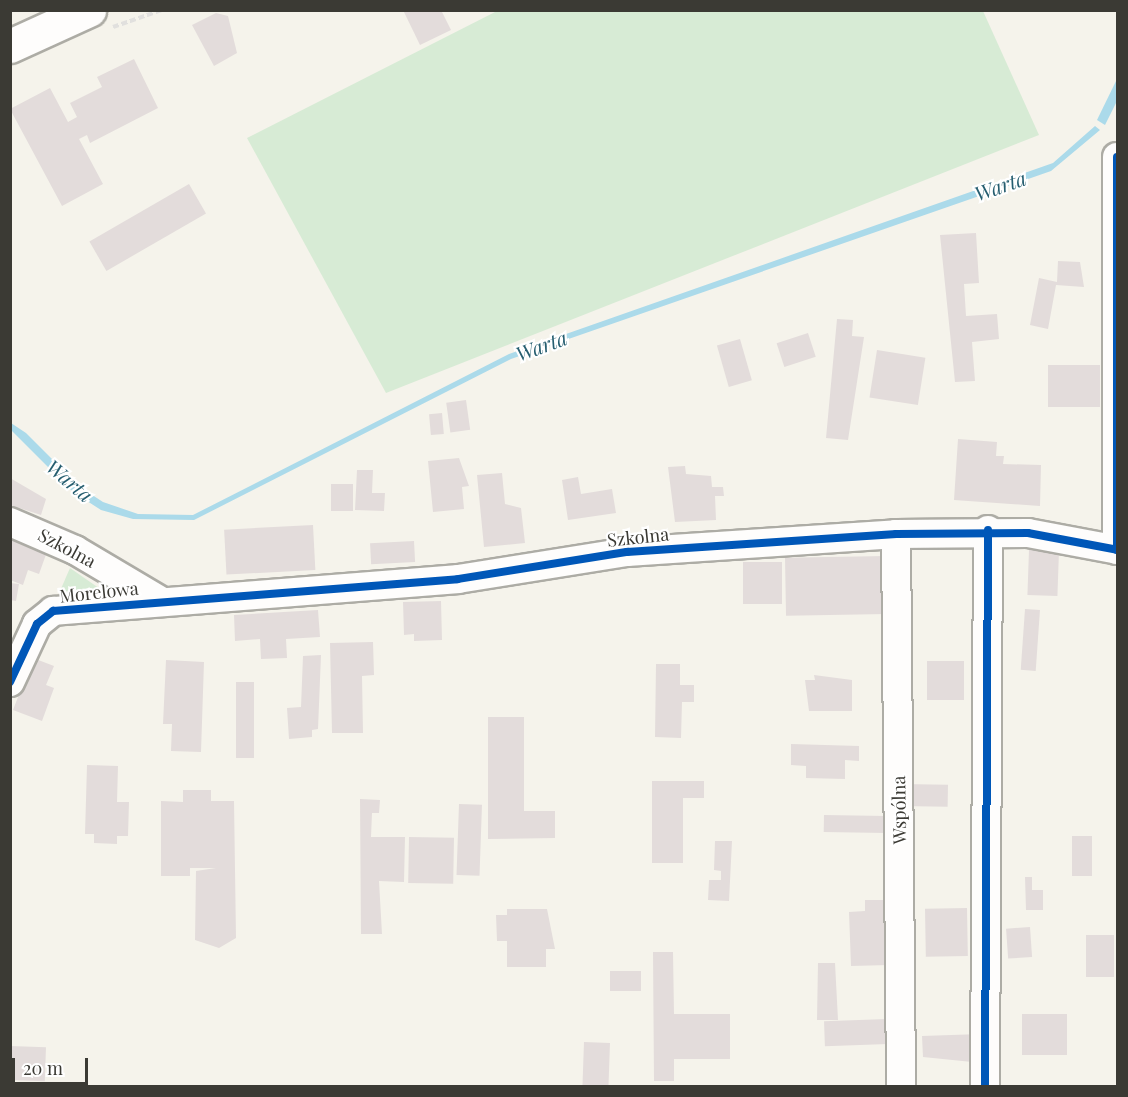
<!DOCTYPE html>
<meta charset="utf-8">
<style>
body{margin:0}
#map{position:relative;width:1128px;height:1097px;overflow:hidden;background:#f5f3eb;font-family:"Playfair Display",serif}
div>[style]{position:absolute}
.green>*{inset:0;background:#d7ebd5}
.water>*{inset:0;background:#abdaea}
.building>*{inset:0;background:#e3dcdb;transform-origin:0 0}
.path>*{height:4px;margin-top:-2px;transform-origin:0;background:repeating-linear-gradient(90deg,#e1e0de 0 6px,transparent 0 9px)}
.roads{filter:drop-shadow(2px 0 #adaca5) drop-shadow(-2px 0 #adaca5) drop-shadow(0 2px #adaca5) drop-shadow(0 -2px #adaca5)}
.minor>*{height:28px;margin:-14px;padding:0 14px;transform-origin:14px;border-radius:14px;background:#fefdfc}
.tertiary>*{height:33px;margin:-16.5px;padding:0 16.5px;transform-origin:16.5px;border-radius:16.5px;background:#fefdfc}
.cycleway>*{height:8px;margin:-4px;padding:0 4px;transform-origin:4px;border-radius:4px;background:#0057b8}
span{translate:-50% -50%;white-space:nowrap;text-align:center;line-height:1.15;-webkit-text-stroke:4.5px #fff;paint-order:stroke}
.street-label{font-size:18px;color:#3b3a34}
.water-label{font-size:20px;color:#265e70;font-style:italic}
.frame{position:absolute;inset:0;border:12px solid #3b3a34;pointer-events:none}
.scale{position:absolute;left:12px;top:1058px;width:76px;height:27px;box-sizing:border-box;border:3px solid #3b3a34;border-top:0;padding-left:8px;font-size:18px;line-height:21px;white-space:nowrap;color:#3b3a34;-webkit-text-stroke:4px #fff;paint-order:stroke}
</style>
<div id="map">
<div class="green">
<i style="clip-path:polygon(499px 10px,983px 11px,1039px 135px,386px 393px,247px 138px)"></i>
<i style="clip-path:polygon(70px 568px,106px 593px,60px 591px)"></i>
</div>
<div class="water">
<i style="clip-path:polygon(1117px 79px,1117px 101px,1105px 125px,1097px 120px)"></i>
<i style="clip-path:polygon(1095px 126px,1100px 130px,1051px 171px,511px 359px,194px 520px,133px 519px,101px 510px,73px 492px,11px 430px,11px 423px,26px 433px,80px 487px,103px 502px,138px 514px,193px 515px,509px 354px,1053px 163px)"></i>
</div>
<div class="building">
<i style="clip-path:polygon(403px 10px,441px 10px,451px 30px,420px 45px)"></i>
<i style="clip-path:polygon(216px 13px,228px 16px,237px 53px,214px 66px,192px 25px)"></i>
<i style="clip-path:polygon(134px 59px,158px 108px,90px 143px,87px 135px,79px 139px,103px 184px,62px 206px,10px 109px,50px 88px,68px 122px,77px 117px,70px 103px,102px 87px,97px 77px)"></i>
<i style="left:189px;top:184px;width:34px;height:115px;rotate:60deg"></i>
<i style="clip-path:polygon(976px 233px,979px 283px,964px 284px,966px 316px,997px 314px,999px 339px,972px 342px,975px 381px,955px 382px,940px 235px)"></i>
<i style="clip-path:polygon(1058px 261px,1080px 262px,1084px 287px,1056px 285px,1048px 329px,1030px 325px,1039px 278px,1057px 282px)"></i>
<i style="clip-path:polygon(837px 319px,853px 320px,852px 336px,864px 337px,848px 440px,826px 438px)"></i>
<i style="left:808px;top:333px;width:25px;height:33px;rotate:72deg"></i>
<i style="left:740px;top:339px;width:43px;height:24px;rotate:74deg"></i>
<i style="left:877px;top:350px;width:49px;height:48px;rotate:9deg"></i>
<i style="left:1048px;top:365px;width:52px;height:42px"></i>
<i style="left:466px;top:400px;width:30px;height:20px;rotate:82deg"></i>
<i style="left:442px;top:413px;width:21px;height:13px;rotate:85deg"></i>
<i style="clip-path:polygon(958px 439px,997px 442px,996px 456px,1004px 456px,1003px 464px,1041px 465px,1040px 506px,954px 500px)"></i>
<i style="clip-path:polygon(459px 458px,469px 486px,462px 487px,464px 509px,433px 512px,428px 461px)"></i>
<i style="clip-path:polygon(685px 466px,686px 474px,711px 476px,712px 487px,723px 487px,724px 496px,715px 496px,716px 520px,675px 522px,668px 467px)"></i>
<i style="clip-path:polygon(357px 470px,373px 470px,372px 493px,385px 493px,384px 511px,355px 510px)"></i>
<i style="clip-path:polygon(502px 473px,505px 504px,521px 508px,525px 543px,484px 547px,477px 475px)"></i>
<i style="clip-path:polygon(578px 477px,581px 494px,612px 489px,616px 513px,568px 520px,562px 480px)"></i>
<i style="clip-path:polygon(10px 478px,46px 499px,41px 515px,10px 505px)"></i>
<i style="left:331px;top:484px;width:22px;height:27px"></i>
<i style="left:313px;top:525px;width:45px;height:89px;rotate:87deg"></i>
<i style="clip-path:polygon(10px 535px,48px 549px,39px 574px,28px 570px,23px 585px,10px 580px)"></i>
<i style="left:414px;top:541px;width:21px;height:44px;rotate:87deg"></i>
<i style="left:1029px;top:550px;width:30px;height:45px;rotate:2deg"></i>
<i style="left:886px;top:556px;width:58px;height:101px;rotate:89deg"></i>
<i style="left:782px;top:562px;width:42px;height:39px;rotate:90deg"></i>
<i style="clip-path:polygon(10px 583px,19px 584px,16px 601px,10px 600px)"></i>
<i style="clip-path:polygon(441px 601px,442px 640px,414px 641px,414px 634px,404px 635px,403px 602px)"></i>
<i style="left:1025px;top:609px;width:15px;height:61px;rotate:4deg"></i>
<i style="clip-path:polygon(318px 610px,320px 637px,286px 639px,287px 658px,261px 659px,260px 639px,235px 641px,234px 615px)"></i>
<i style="clip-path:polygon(373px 642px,374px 675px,362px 676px,363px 733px,332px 733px,330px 643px)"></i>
<i style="clip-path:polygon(321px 655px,318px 729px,312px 730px,312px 737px,289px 739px,287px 708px,301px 707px,303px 656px)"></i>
<i style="clip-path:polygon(33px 658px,54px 666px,46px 685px,54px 688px,42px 721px,13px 710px)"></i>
<i style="clip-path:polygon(166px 660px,204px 662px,201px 752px,171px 751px,172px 724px,163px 724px)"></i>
<i style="left:964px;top:661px;width:39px;height:37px;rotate:90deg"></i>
<i style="clip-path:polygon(656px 664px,680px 664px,680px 685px,694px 685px,694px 702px,682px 702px,681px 738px,655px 737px)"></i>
<i style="clip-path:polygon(814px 675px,852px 680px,852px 711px,809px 711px,805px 680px,815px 680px)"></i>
<i style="left:236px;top:682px;width:18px;height:76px"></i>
<i style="clip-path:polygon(488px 717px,524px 717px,524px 811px,555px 811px,555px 838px,488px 839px)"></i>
<i style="clip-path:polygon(791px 744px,859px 746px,859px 761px,845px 760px,845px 779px,806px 778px,806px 766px,791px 765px)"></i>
<i style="clip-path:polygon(87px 765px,118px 766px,117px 802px,129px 802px,128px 836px,117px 836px,117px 844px,94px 843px,94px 834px,85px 834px)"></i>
<i style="clip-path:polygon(652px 781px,704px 781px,704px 798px,683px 798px,683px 863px,652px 863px)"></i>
<i style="left:901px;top:784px;width:47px;height:22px;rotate:1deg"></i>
<i style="clip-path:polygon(183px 790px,211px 790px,211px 801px,234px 801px,236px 938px,219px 948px,195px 940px,196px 871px,216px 868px,190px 868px,190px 876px,161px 876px,161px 801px,183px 802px)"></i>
<i style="clip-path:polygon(360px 799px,380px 800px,379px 813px,372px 813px,371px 837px,405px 837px,404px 882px,379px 881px,382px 934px,361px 934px)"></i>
<i style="left:459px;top:804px;width:23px;height:71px;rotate:2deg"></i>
<i style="left:824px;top:815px;width:62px;height:17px;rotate:1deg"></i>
<i style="left:1092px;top:836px;width:40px;height:20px;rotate:90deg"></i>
<i style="left:409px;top:837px;width:45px;height:46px;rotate:1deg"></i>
<i style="clip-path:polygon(715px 841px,732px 841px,729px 901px,708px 900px,709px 880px,721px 880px,721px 871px,714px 870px)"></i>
<i style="clip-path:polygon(1025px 877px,1032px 877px,1032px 890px,1043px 890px,1043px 910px,1026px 910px)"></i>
<i style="clip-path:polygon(865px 900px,887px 900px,889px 965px,851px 966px,849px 912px,865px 911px)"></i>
<i style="left:967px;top:908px;width:48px;height:42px;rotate:89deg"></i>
<i style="clip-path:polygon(507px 909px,547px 909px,555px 949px,546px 949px,546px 967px,507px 967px,507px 941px,497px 941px,496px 915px,507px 915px)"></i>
<i style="left:1030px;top:927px;width:30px;height:24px;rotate:86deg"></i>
<i style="left:1086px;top:935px;width:28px;height:42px"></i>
<i style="clip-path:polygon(653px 952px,673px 952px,674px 1014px,730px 1014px,730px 1059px,674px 1059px,674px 1081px,654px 1081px)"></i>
<i style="clip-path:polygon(818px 963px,835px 963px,838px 1020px,817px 1020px)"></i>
<i style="left:610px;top:971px;width:31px;height:20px"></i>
<i style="left:1022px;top:1014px;width:45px;height:41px"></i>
<i style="left:887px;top:1019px;width:25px;height:63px;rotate:88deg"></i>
<i style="clip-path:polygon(981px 1034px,982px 1063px,923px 1057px,922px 1036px)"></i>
<i style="left:584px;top:1042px;width:26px;height:44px;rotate:2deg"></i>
<i style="left:10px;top:1046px;width:36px;height:34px;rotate:2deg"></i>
</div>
<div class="path">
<i style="left:113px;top:27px;width:52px;rotate:-19.1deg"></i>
</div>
<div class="roads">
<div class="minor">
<i style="left:10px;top:522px;width:71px;rotate:23.3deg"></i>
<i style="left:75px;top:550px;width:100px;rotate:30.7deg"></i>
<i style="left:896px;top:534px;width:552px;rotate:89.48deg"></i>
<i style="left:1117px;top:550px;width:393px;rotate:-90deg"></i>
<i style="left:10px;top:682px;width:64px;rotate:-65deg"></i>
<i style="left:37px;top:624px;width:21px;rotate:-39deg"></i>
<i style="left:53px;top:611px;width:406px;rotate:-4.5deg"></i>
<i style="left:458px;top:579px;width:171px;rotate:-9.1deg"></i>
<i style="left:627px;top:552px;width:270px;rotate:-3.8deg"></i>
<i style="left:896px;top:534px;width:132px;rotate:-0.4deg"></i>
<i style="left:1028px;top:533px;width:92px;rotate:10.7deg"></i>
<i style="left:985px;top:1086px;width:556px;rotate:-89.69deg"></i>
</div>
<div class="tertiary">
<i style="left:10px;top:46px;width:87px;rotate:-24.5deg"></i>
</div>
</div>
<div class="cycleway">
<i style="left:1117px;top:550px;width:393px;rotate:-90deg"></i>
<i style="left:10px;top:682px;width:64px;rotate:-65deg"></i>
<i style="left:37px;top:624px;width:21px;rotate:-39deg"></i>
<i style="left:53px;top:611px;width:406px;rotate:-4.5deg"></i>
<i style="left:458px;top:579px;width:171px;rotate:-9.1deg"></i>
<i style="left:627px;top:552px;width:270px;rotate:-3.8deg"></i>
<i style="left:896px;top:534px;width:132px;rotate:-0.4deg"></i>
<i style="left:1028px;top:533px;width:92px;rotate:10.7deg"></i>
<i style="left:985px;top:1086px;width:556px;rotate:-89.69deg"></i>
</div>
<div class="street-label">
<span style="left:638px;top:537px;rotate:-6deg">Szkolna</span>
<span style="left:67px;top:548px;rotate:28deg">Szkolna</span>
<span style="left:99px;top:592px;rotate:-6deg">Morelowa</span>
<span style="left:899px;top:810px;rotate:-91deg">Wspólna</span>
</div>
<div class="water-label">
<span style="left:1000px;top:185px;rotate:-19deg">Warta</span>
<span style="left:541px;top:345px;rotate:-20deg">Warta</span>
<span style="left:70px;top:480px;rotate:40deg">Warta</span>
</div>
<div class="frame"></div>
<div class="scale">20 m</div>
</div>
